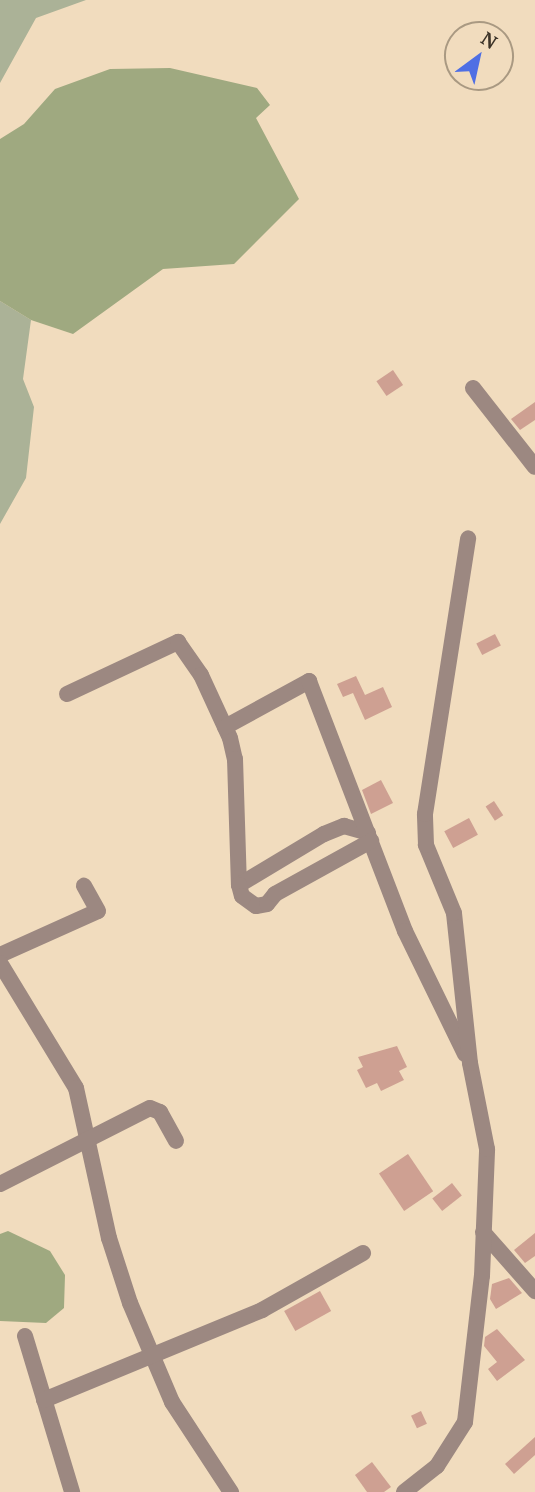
<!DOCTYPE html>
<style>
body{margin:0}
#map{position:relative;width:535px;height:1492px;overflow:hidden;background:#f1dcbe;font-family:"PT Serif",serif}
div>[style]{position:absolute}
.green>*{inset:0;background:#abb297}
.forest>*{inset:0;background:#9fa980}
.building>*{inset:0;background:#cea092;transform-origin:0 0}
.minor>*{height:16px;margin:-8px;padding:0 8px;transform-origin:8px;border-radius:8px;background:#9c8881}
span{translate:-50% -50%;white-space:nowrap;text-align:center;line-height:1.15;-webkit-text-stroke:7px #f1dcbe;paint-order:stroke}
.north{position:absolute;left:444px;top:21px;width:70px;height:70px;box-sizing:border-box;background:#f1dcbe;border:2px solid #a99982;border-radius:50%;rotate:33deg;font-size:19px;font-weight:700;line-height:28px;text-align:center;color:#3d3429}
.north::after{content:'';display:block;margin:auto;width:24px;height:32px;background:#4f6fe4;clip-path:polygon(50% 0,100% 100%,50% 72%,0 100%)}
</style>
<div id="map">
<div class="green">
<i style="clip-path:polygon(0 0,86px 0,36px 18px,0 83px)"></i>
<i style="clip-path:polygon(0 301px,31px 320px,23px 379px,34px 407px,26px 478px,0 524px)"></i>
</div>
<div class="forest">
<i style="clip-path:polygon(170px 68px,257px 88px,270px 105px,256px 118px,299px 199px,234px 264px,163px 269px,73px 334px,31px 320px,0 301px,0 139px,24px 124px,55px 89px,110px 69px)"></i>
<i style="clip-path:polygon(8px 1231px,50px 1251px,65px 1275px,64px 1308px,46px 1323px,0 1321px,0 1234px)"></i>
</div>
<div class="building">
<i style="left:393px;top:370px;width:18px;height:20px;rotate:56deg"></i>
<i style="clip-path:polygon(535px 402px,535px 420px,520px 430px,511px 419px)"></i>
<i style="left:495px;top:634px;width:13px;height:21px;rotate:63deg"></i>
<i style="clip-path:polygon(356px 676px,365px 695px,383px 687px,392px 707px,365px 720px,353px 693px,343px 697px,337px 684px)"></i>
<i style="clip-path:polygon(381px 780px,393px 803px,371px 814px,362px 790px)"></i>
<i style="left:494px;top:801px;width:17px;height:10px;rotate:57deg"></i>
<i style="left:469px;top:818px;width:19px;height:28px;rotate:62deg"></i>
<i style="clip-path:polygon(397px 1046px,407px 1067px,399px 1071px,404px 1080px,381px 1091px,377px 1083px,366px 1088px,357px 1070px,363px 1067px,358px 1057px)"></i>
<i style="left:408px;top:1154px;width:45px;height:35px;rotate:56deg"></i>
<i style="left:452px;top:1183px;width:16px;height:25px;rotate:52deg"></i>
<i style="clip-path:polygon(535px 1233px,535px 1256px,525px 1263px,514px 1250px)"></i>
<i style="clip-path:polygon(509px 1278px,522px 1293px,496px 1309px,490px 1299px,492px 1284px)"></i>
<i style="left:320px;top:1291px;width:23px;height:41px;rotate:61deg"></i>
<i style="clip-path:polygon(497px 1329px,525px 1360px,497px 1381px,488px 1369px,497px 1362px,484px 1346px,485px 1337px)"></i>
<i style="left:421px;top:1411px;width:14px;height:11px;rotate:65deg"></i>
<i style="clip-path:polygon(535px 1437px,535px 1455px,514px 1474px,505px 1464px)"></i>
<i style="clip-path:polygon(372px 1462px,391px 1487px,384px 1492px,367px 1492px,355px 1475px)"></i>
</div>
<div class="minor">
<i style="left:473px;top:388px;width:100px;rotate:51.9deg"></i>
<i style="left:67px;top:694px;width:123px;rotate:-25.1deg"></i>
<i style="left:178px;top:642px;width:40px;rotate:55.1deg"></i>
<i style="left:201px;top:675px;width:69px;rotate:65.3deg"></i>
<i style="left:230px;top:738px;width:22px;rotate:77deg"></i>
<i style="left:235px;top:759px;width:126px;rotate:88.2deg"></i>
<i style="left:239px;top:885px;width:99px;rotate:-31deg"></i>
<i style="left:324px;top:834px;width:22px;rotate:-22deg"></i>
<i style="left:344px;top:826px;width:25px;rotate:16deg"></i>
<i style="left:225px;top:727px;width:96px;rotate:-28.7deg"></i>
<i style="left:309px;top:681px;width:268px;rotate:69deg"></i>
<i style="left:405px;top:931px;width:137px;rotate:64deg"></i>
<i style="left:239px;top:885px;width:11px;rotate:75deg"></i>
<i style="left:242px;top:896px;width:17px;rotate:36deg"></i>
<i style="left:256px;top:906px;width:11px;rotate:-10deg"></i>
<i style="left:267px;top:904px;width:13px;rotate:-51deg"></i>
<i style="left:275px;top:894px;width:110px;rotate:-28.9deg"></i>
<i style="left:0;top:955px;width:107px;rotate:-24.2deg"></i>
<i style="left:98px;top:911px;width:29px;rotate:-119deg"></i>
<i style="left:0;top:963px;width:146px;rotate:58.7deg"></i>
<i style="left:76px;top:1088px;width:154px;rotate:77.6deg"></i>
<i style="left:109px;top:1238px;width:68px;rotate:72.1deg"></i>
<i style="left:130px;top:1303px;width:108px;rotate:67deg"></i>
<i style="left:172px;top:1402px;width:108px;rotate:56.8deg"></i>
<i style="left:0;top:1184px;width:168px;rotate:-26.9deg"></i>
<i style="left:150px;top:1108px;width:11px;rotate:22deg"></i>
<i style="left:160px;top:1112px;width:33px;rotate:61deg"></i>
<i style="left:483px;top:1232px;width:79px;rotate:48.6deg"></i>
<i style="left:25px;top:1336px;width:163px;rotate:73.2deg"></i>
<i style="left:44px;top:1400px;width:236px;rotate:-22.4deg"></i>
<i style="left:262px;top:1310px;width:116px;rotate:-29.4deg"></i>
<i style="left:404px;top:1492px;width:42px;rotate:-38.2deg"></i>
<i style="left:437px;top:1466px;width:52px;rotate:-57.5deg"></i>
<i style="left:465px;top:1422px;width:147px;rotate:-83.4deg"></i>
<i style="left:482px;top:1276px;width:127px;rotate:-87.7deg"></i>
<i style="left:487px;top:1149px;width:88px;rotate:-101.2deg"></i>
<i style="left:470px;top:1063px;width:151px;rotate:-96.1deg"></i>
<i style="left:454px;top:913px;width:74px;rotate:-112.4deg"></i>
<i style="left:426px;top:845px;width:31px;rotate:-92deg"></i>
<i style="left:425px;top:814px;width:279px;rotate:-81.1deg"></i>
</div>
<div class="north">N</div>
</div>
